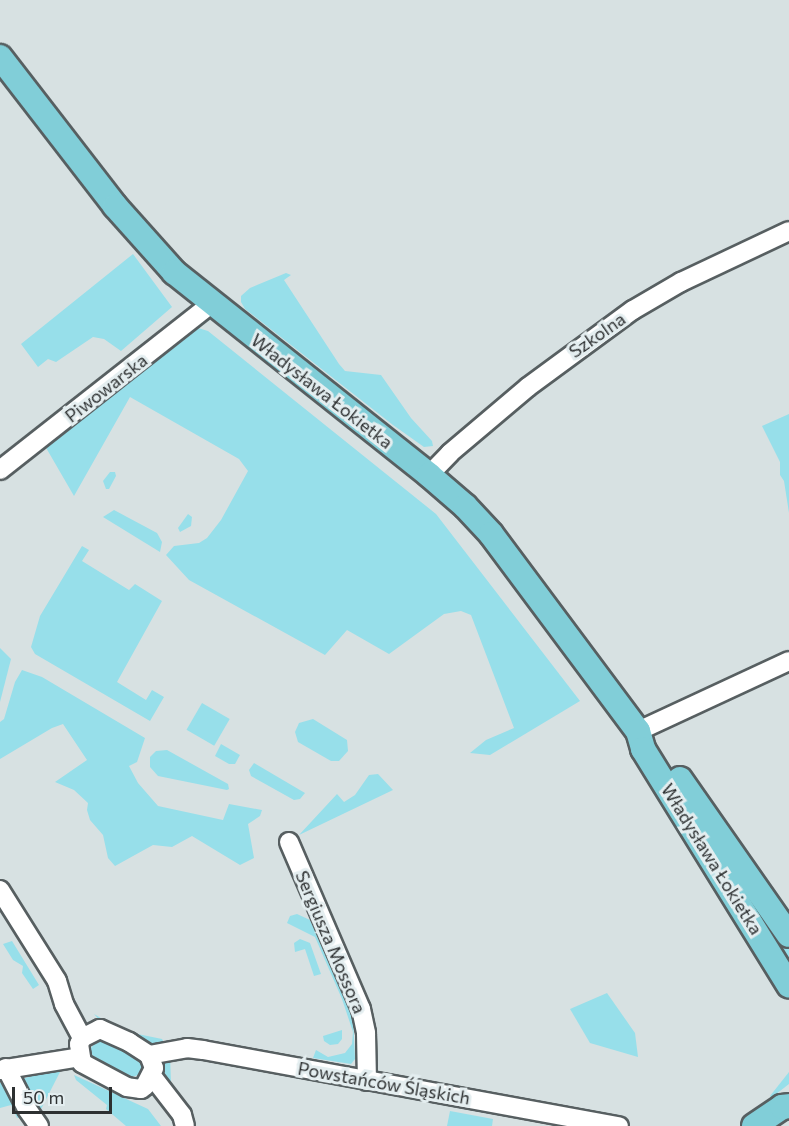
<!DOCTYPE html>
<meta charset="utf-8">
<style>
body{margin:0}
#map{position:relative;width:789px;height:1126px;overflow:hidden;background:#d7e1e2;font-family:Commissioner,sans-serif}
div>[style]{position:absolute}
.green>*{inset:0;background:#97dfea;transform-origin:0 0}
.roads{filter:drop-shadow(2px 0 #575f61) drop-shadow(-2px 0 #575f61) drop-shadow(0 2px #575f61) drop-shadow(0 -2px #575f61)}
.minor>*{height:18px;margin:-9px;padding:0 9px;transform-origin:9px;border-radius:9px;background:#fff}
.major>*{height:24px;margin:-12px;padding:0 12px;transform-origin:12px;border-radius:12px;background:#81ced8}
span{translate:-50% -50%;white-space:nowrap;text-align:center;line-height:1.15;-webkit-text-stroke:6px #e4eef0;paint-order:stroke}
.street-label{font-size:18px;color:#2d3031}
.scale{position:absolute;left:12px;top:1087px;width:100px;height:27px;box-sizing:border-box;border:3px solid #2d3031;border-top:0;padding-left:8px;font-size:18px;line-height:21px;white-space:nowrap;color:#2d3031;-webkit-text-stroke:4px #e4eef0;paint-order:stroke}
</style>
<div id="map">
<div class="green">
<i style="clip-path:polygon(133px 254px,172px 307px,121px 351px,104px 339px,93px 337px,56px 362px,48px 359px,38px 367px,21px 344px)"></i>
<i style="clip-path:polygon(286px 273px,291px 275px,284px 280px,339px 364px,345px 371px,381px 375px,411px 418px,432px 441px,433px 446px,424px 447px,393px 425px,245px 309px,241px 302px,241px 296px,250px 288px)"></i>
<i style="clip-path:polygon(198px 328px,208px 331px,436px 514px,580px 701px,490px 755px,470px 753px,486px 740px,514px 728px,471px 615px,461px 611px,444px 614px,389px 654px,347px 630px,325px 655px,189px 580px,166px 555px,174px 546px,199px 543px,207px 538px,221px 520px,248px 471px,239px 459px,130px 397px,74px 496px,45px 446px)"></i>
<i style="clip-path:polygon(789px 414px,789px 513px,784px 481px,780px 475px,780px 462px,762px 426px)"></i>
<i style="clip-path:polygon(110px 472px,115px 472px,116px 476px,109px 489px,106px 489px,103px 481px)"></i>
<i style="clip-path:polygon(114px 510px,157px 533px,162px 542px,160px 552px,103px 517px)"></i>
<i style="clip-path:polygon(188px 514px,192px 517px,191px 526px,180px 532px,178px 528px)"></i>
<i style="clip-path:polygon(82px 546px,89px 550px,82px 561px,129px 590px,135px 584px,162px 601px,117px 682px,146px 700px,152px 690px,164px 697px,150px 721px,35px 654px,31px 647px,40px 616px)"></i>
<i style="clip-path:polygon(0 648px,11px 659px,0 702px)"></i>
<i style="clip-path:polygon(22px 670px,42px 677px,145px 738px,137px 762px,129px 766px,138px 783px,158px 806px,223px 820px,229px 804px,262px 810px,260px 816px,248px 824px,254px 858px,240px 865px,192px 836px,172px 847px,153px 845px,115px 866px,108px 858px,103px 835px,90px 820px,87px 810px,88px 803px,74px 790px,55px 782px,87px 760px,63px 724px,52px 728px,0 759px,0 722px,4px 719px,15px 682px)"></i>
<i style="left:202px;top:703px;width:32px;height:31px;rotate:30deg"></i>
<i style="clip-path:polygon(313px 719px,347px 740px,348px 751px,339px 761px,331px 761px,298px 742px,295px 732px,299px 723px)"></i>
<i style="clip-path:polygon(221px 744px,240px 755px,235px 764px,229px 764px,215px 756px)"></i>
<i style="clip-path:polygon(167px 750px,228px 784px,229px 789px,227px 790px,158px 776px,150px 767px,150px 757px,156px 751px)"></i>
<i style="clip-path:polygon(254px 763px,305px 793px,300px 799px,294px 800px,251px 776px,249px 770px)"></i>
<i style="clip-path:polygon(378px 774px,393px 790px,299px 835px,337px 794px,344px 802px,355px 795px,369px 775px)"></i>
<i style="clip-path:polygon(720px 852px,789px 949px,789px 968px)"></i>
<i style="clip-path:polygon(297px 914px,310px 920px,353px 1017px,355px 1059px,351px 1064px,313px 1058px,316px 1050px,328px 1057px,345px 1053px,352px 1044px,353px 1032px,342px 999px,315px 937px,287px 923px,290px 916px)"></i>
<i style="clip-path:polygon(300px 939px,310px 943px,321px 974px,314px 976px,305px 949px,295px 952px,294px 943px)"></i>
<i style="clip-path:polygon(12px 941px,39px 985px,33px 989px,22px 973px,23px 966px,13px 960px,3px 944px)"></i>
<i style="clip-path:polygon(607px 993px,635px 1033px,638px 1057px,590px 1043px,570px 1009px)"></i>
<i style="clip-path:polygon(94px 1014px,123px 1031px,162px 1039px,166px 1046px,155px 1048px,101px 1022px)"></i>
<i style="clip-path:polygon(342px 1030px,342px 1039px,338px 1044px,330px 1045px,324px 1041px,323px 1036px)"></i>
<i style="clip-path:polygon(97px 1041px,101px 1041px,140px 1060px,143px 1066px,141px 1074px,132px 1077px,95px 1059px,89px 1050px)"></i>
<i style="clip-path:polygon(170px 1055px,171px 1083px,168px 1089px,162px 1080px,160px 1063px)"></i>
<i style="clip-path:polygon(53px 1069px,60px 1072px,38px 1115px,19px 1080px)"></i>
<i style="clip-path:polygon(789px 1072px,789px 1084px,771px 1098px,770px 1096px)"></i>
<i style="clip-path:polygon(74px 1075px,148px 1109px,161px 1126px,126px 1126px,106px 1109px,107px 1105px,76px 1080px)"></i>
<i style="clip-path:polygon(5px 1082px,25px 1115px,17px 1118px,11px 1105px,0 1108px,0 1083px)"></i>
<i style="clip-path:polygon(450px 1111px,493px 1119px,492px 1126px,447px 1126px)"></i>
</div>
<div class="roads">
<div class="minor">
<i style="left:0;top:470px;width:268px;rotate:-38.2deg"></i>
<i style="left:429px;top:475px;width:30px;rotate:-46deg"></i>
<i style="left:450px;top:453px;width:102px;rotate:-40.2deg"></i>
<i style="left:528px;top:387px;width:130px;rotate:-36.3deg"></i>
<i style="left:633px;top:310px;width:56px;rotate:-30.3deg"></i>
<i style="left:681px;top:282px;width:119px;rotate:-25.3deg"></i>
<i style="left:638px;top:731px;width:166px;rotate:-24.9deg"></i>
<i style="left:289px;top:842px;width:182px;rotate:66.7deg"></i>
<i style="left:361px;top:1009px;width:25px;rotate:78deg"></i>
<i style="left:366px;top:1033px;width:48px;rotate:88.8deg"></i>
<i style="left:0;top:890px;width:107px;rotate:57.9deg"></i>
<i style="left:57px;top:981px;width:24px;rotate:73deg"></i>
<i style="left:64px;top:1004px;width:38px;rotate:62deg"></i>
<i style="left:100px;top:1029px;width:32px;rotate:24deg"></i>
<i style="left:129px;top:1042px;width:24px;rotate:33deg"></i>
<i style="left:149px;top:1055px;width:14px;rotate:69deg"></i>
<i style="left:154px;top:1068px;width:20px;rotate:117deg"></i>
<i style="left:145px;top:1086px;width:5px;rotate:143deg"></i>
<i style="left:141px;top:1089px;width:14px;rotate:-172deg"></i>
<i style="left:127px;top:1087px;width:51px;rotate:-151.9deg"></i>
<i style="left:82px;top:1063px;width:19px;rotate:-99deg"></i>
<i style="left:79px;top:1044px;width:7px;rotate:-63deg"></i>
<i style="left:82px;top:1038px;width:20px;rotate:-27deg"></i>
<i style="left:149px;top:1055px;width:39px;rotate:-10deg"></i>
<i style="left:187px;top:1048px;width:16px;rotate:7deg"></i>
<i style="left:203px;top:1050px;width:423px;rotate:10.4deg"></i>
<i style="left:6px;top:1068px;width:46px;rotate:62.9deg"></i>
<i style="left:27px;top:1109px;width:21px;rotate:55deg"></i>
<i style="left:0;top:1070px;width:81px;rotate:-9.2deg"></i>
<i style="left:152px;top:1076px;width:49px;rotate:52.4deg"></i>
<i style="left:182px;top:1115px;width:11px;rotate:75deg"></i>
</div>
<div class="major">
<i style="left:0;top:57px;width:188px;rotate:52.3deg"></i>
<i style="left:115px;top:206px;width:89px;rotate:48.2deg"></i>
<i style="left:174px;top:272px;width:326px;rotate:38.5deg"></i>
<i style="left:429px;top:475px;width:48px;rotate:40.7deg"></i>
<i style="left:465px;top:506px;width:38px;rotate:47deg"></i>
<i style="left:491px;top:534px;width:246px;rotate:53.3deg"></i>
<i style="left:638px;top:731px;width:19px;rotate:74deg"></i>
<i style="left:643px;top:749px;width:278px;rotate:58.3deg"></i>
<i style="left:680px;top:779px;width:190px;rotate:55.1deg"></i>
<i style="left:754px;top:1126px;width:34px;rotate:-34deg"></i>
<i style="left:782px;top:1107px;width:7px;rotate:-8deg"></i>
</div>
</div>
<div class="street-label">
<span style="left:597px;top:335px;rotate:-35deg">Szkolna</span>
<span style="left:106px;top:388px;rotate:-38deg">Piwowarska</span>
<span style="left:322px;top:391px;rotate:38deg">Władysława Łokietka</span>
<span style="left:712px;top:859px;rotate:58deg">Władysława Łokietka</span>
<span style="left:331px;top:942px;rotate:67deg">Sergiusza Mossora</span>
<span style="left:384px;top:1083px;rotate:10deg">Powstańców Śląskich</span>
</div>
<div class="scale">50 m</div>
</div>
